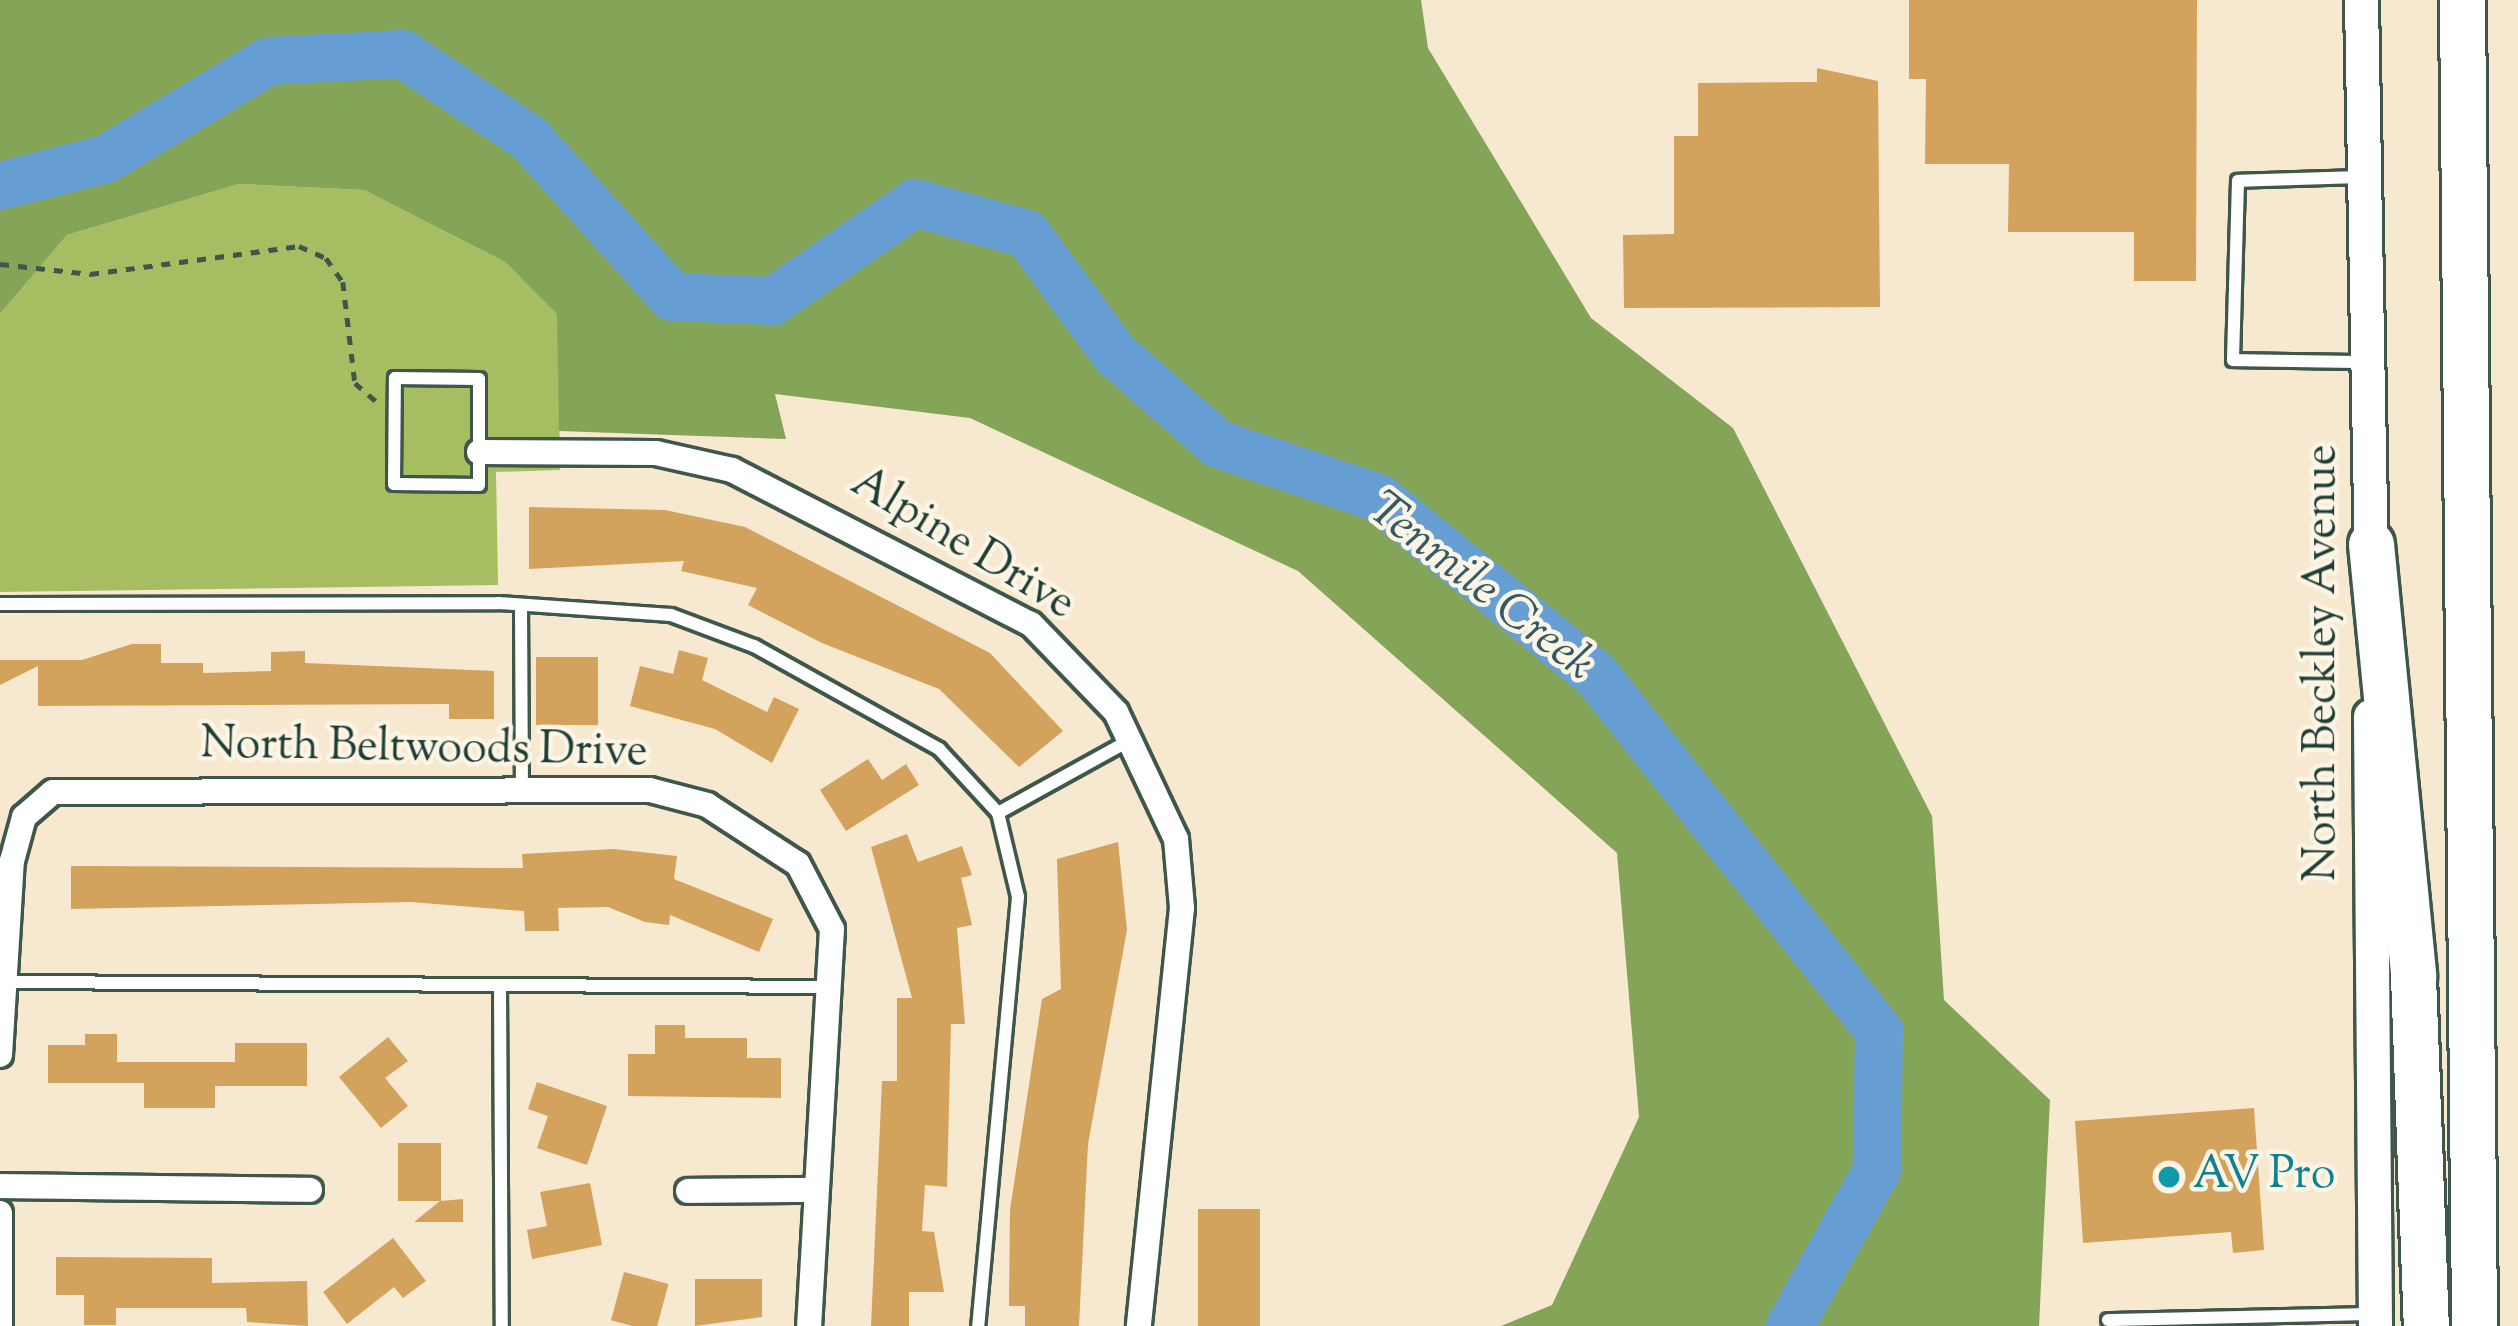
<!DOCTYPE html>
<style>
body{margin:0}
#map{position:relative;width:2518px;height:1326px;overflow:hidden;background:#f7e8d0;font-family:"Sorts Mill Goudy",serif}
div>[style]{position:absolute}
.green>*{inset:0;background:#a6bd62}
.forest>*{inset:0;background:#84a458}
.river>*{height:48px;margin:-24px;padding:0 24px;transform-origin:24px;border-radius:24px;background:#679fd5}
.building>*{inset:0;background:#d3a25c;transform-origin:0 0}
.path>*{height:4.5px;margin-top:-2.25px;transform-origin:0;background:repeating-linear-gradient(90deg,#3f574b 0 9px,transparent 0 18px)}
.roads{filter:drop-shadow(3px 0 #3f574b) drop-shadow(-3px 0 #3f574b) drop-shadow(0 3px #3f574b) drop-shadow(0 -3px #3f574b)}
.service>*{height:12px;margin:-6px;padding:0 6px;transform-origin:6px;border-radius:6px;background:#fff}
.minor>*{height:24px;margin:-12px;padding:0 12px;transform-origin:12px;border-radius:12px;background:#fff}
.secondary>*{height:33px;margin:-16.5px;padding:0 16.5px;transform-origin:16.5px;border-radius:16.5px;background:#fff}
.motorway>*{height:45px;margin:-22.5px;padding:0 22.5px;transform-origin:22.5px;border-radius:22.5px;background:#fff}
.dots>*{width:33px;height:33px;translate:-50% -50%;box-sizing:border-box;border:6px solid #fcf5e5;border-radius:50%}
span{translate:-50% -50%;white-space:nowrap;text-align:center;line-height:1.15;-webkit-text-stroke:9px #fcf5e5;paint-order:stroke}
.street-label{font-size:45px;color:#1f3d34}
.culture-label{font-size:45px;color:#0d838f}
.left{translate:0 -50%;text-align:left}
.water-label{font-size:48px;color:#355a64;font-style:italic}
</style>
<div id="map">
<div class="green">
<i style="clip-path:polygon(239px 184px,364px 190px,505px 262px,558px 314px,560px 470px,496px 472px,498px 585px,0 592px,0 314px,67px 235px)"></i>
</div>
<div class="forest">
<i style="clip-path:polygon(0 0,1421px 0,1428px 48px,1591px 318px,1733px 428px,1932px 816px,1944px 1000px,2050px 1100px,2039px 1326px,1501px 1326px,1552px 1305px,1639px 1117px,1617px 853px,1298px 571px,970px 418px,775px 394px,786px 439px,559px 431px,557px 314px,505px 262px,364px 190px,239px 184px,67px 235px,0 314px)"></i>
</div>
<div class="river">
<i style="left:0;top:186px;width:109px;rotate:-14.3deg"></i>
<i style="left:106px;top:159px;width:190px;rotate:-31deg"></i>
<i style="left:269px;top:61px;width:134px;rotate:-3deg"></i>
<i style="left:403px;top:54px;width:151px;rotate:33.7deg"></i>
<i style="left:529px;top:138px;width:214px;rotate:48deg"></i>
<i style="left:672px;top:297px;width:101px;rotate:2.3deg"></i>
<i style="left:773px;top:301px;width:173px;rotate:-34.6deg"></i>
<i style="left:915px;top:203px;width:116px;rotate:15.5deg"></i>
<i style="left:1027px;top:234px;width:149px;rotate:53.7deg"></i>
<i style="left:1115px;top:354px;width:137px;rotate:41.1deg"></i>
<i style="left:1218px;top:444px;width:170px;rotate:18.5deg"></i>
<i style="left:1379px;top:498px;width:280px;rotate:39.2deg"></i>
<i style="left:1596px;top:675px;width:455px;rotate:51.5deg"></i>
<i style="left:1879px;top:1031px;width:139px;rotate:90.8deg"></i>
<i style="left:1877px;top:1170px;width:179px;rotate:119.1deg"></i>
</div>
<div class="building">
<i style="clip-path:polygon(1909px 0,2197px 0,2196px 281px,2134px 281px,2134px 232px,2008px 232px,2009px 164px,1925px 164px,1926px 79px,1909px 79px)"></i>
<i style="clip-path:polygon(1817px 68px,1878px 81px,1880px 307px,1624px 308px,1623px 235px,1674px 234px,1674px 136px,1698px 136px,1698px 83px,1817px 82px)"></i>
<i style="clip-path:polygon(529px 507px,665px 510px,745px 527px,990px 653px,1063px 731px,1019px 767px,939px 689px,822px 643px,748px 605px,757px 588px,681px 571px,684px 561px,529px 569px)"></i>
<i style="clip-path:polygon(132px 644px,161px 644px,161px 663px,203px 663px,203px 673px,271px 671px,271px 652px,305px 651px,305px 663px,494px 671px,494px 719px,449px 719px,449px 704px,38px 706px,38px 666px,0 685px,0 660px,82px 660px)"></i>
<i style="clip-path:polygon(679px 650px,708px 658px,702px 680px,767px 712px,774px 697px,799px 709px,772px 763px,715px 729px,630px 706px,640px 666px,673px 674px)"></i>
<i style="left:536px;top:657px;width:62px;height:68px"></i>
<i style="clip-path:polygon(868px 759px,882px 780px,906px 764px,919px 785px,846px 831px,820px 790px)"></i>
<i style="clip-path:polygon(907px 834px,918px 862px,962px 846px,972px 875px,961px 878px,972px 925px,957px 928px,965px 1024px,951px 1024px,947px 1187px,925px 1185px,922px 1231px,934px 1232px,944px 1292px,909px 1292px,909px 1326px,871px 1326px,882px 1081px,897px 1081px,897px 998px,912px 998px,871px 847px)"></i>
<i style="clip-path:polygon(1118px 842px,1127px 930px,1088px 1144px,1079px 1326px,1025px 1326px,1025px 1306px,1009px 1306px,1010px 1210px,1042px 999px,1061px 989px,1057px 859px)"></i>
<i style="clip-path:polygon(614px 849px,677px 856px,674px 879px,773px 919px,759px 952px,670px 915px,669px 925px,645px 922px,608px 907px,558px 908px,559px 931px,525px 931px,524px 911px,411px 902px,71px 909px,71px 866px,523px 868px,522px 854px)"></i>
<i style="clip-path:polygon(655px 1025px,685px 1025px,685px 1038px,747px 1038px,747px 1058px,781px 1058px,781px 1098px,628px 1096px,628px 1054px,655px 1054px)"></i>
<i style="clip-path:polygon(85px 1034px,117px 1034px,117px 1062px,235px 1062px,235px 1043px,307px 1043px,307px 1086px,215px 1086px,215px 1108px,144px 1108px,144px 1083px,48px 1083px,48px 1045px,85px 1045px)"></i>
<i style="clip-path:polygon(388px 1037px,408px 1061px,385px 1078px,408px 1106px,381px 1128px,339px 1077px)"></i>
<i style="clip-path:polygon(537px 1082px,607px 1106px,587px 1165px,537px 1148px,548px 1116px,528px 1109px)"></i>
<i style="clip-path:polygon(2254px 1108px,2264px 1250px,2233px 1253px,2231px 1232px,2083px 1243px,2075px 1121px)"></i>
<i style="clip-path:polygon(398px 1143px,441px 1143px,441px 1201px,463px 1199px,463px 1222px,414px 1222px,440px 1201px,398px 1201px)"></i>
<i style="clip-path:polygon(590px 1183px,602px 1245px,532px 1259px,527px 1230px,547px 1226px,540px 1192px)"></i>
<i style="left:1198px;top:1209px;width:62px;height:117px"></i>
<i style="clip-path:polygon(393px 1238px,426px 1281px,403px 1298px,394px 1287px,347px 1324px,323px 1292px)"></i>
<i style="clip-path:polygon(56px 1257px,212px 1258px,212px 1283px,307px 1281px,308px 1326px,247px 1322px,246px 1308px,116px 1308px,116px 1325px,84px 1325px,84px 1295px,56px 1295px)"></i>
<i style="left:624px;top:1272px;width:46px;height:50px;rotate:15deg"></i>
<i style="clip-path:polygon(695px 1279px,762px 1279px,762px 1317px,695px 1326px)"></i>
</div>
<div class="path">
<i style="left:0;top:264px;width:91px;rotate:6.3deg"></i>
<i style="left:90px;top:274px;width:211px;rotate:-7.6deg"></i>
<i style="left:299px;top:246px;width:30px;rotate:24deg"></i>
<i style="left:326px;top:258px;width:29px;rotate:55deg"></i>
<i style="left:343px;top:282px;width:102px;rotate:83.2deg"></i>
<i style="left:355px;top:383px;width:29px;rotate:41deg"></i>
</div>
<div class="roads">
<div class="service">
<i style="left:2362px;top:177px;width:124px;rotate:178.2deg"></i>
<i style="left:2238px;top:181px;width:179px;rotate:91.6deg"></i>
<i style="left:2233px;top:360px;width:133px;rotate:0.9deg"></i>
<i style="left:395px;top:378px;width:84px;rotate:0.7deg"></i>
<i style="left:479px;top:379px;width:106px;rotate:90deg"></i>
<i style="left:479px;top:485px;width:85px;rotate:-179.3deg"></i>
<i style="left:394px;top:484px;width:106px;rotate:-89.5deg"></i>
<i style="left:0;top:604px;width:498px;rotate:-0.1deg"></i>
<i style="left:498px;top:603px;width:173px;rotate:4deg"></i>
<i style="left:671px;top:615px;width:89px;rotate:20.5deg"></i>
<i style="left:754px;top:646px;width:212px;rotate:29.1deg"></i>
<i style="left:939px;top:749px;width:87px;rotate:47.3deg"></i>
<i style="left:998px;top:813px;width:86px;rotate:76.6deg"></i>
<i style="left:1018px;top:897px;width:431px;rotate:95.3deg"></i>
<i style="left:521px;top:605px;width:182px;rotate:89.7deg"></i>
<i style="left:998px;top:813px;width:151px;rotate:-28.9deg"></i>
<i style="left:12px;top:982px;width:821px;rotate:0.35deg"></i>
<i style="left:500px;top:988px;width:338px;rotate:89.7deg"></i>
<i style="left:2108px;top:1320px;width:266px;rotate:-1.3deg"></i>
</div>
<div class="minor">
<i style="left:479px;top:452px;width:177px;rotate:0.3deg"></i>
<i style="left:656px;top:453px;width:78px;rotate:12.6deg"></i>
<i style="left:732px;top:470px;width:336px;rotate:27.3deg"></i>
<i style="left:1031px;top:624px;width:122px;rotate:46deg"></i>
<i style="left:1116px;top:712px;width:140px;rotate:64.7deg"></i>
<i style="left:1176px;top:839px;width:69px;rotate:85deg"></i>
<i style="left:1182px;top:908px;width:420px;rotate:95.9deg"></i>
<i style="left:0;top:1055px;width:194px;rotate:-86.5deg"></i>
<i style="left:12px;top:861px;width:46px;rotate:-74.7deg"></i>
<i style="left:24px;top:817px;width:38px;rotate:-41deg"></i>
<i style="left:53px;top:792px;width:597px;rotate:-0.19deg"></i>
<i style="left:650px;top:790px;width:59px;rotate:14.7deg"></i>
<i style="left:707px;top:805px;width:108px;rotate:33deg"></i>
<i style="left:798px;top:864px;width:73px;rotate:62.4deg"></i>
<i style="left:832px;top:929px;width:398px;rotate:93.3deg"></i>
<i style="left:0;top:1186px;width:310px;rotate:0.7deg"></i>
<i style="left:688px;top:1191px;width:126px;rotate:-0.5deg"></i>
<i style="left:0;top:1213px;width:113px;rotate:90deg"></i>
</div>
<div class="secondary">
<i style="left:2361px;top:0;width:568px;rotate:88.99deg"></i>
<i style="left:2370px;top:716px;width:610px;rotate:89.53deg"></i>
</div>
<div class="motorway">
<i style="left:2462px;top:0;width:1326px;rotate:89.48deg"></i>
<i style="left:2371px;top:544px;width:434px;rotate:84.4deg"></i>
<i style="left:2413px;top:976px;width:350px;rotate:87.9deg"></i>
</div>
</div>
<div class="dots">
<i style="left:2169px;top:1177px;background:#0f9aa8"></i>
</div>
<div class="street-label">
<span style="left:962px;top:545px;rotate:31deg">Alpine Drive</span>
<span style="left:2324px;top:663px;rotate:-90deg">North Beckley Avenue</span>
<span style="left:424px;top:750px;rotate:1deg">North Beltwoods Drive</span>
</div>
<div class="culture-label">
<span class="left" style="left:2193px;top:1177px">AV Pro</span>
</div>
<div class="water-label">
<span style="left:1480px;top:588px;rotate:38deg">Tenmile Creek</span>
</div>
</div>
